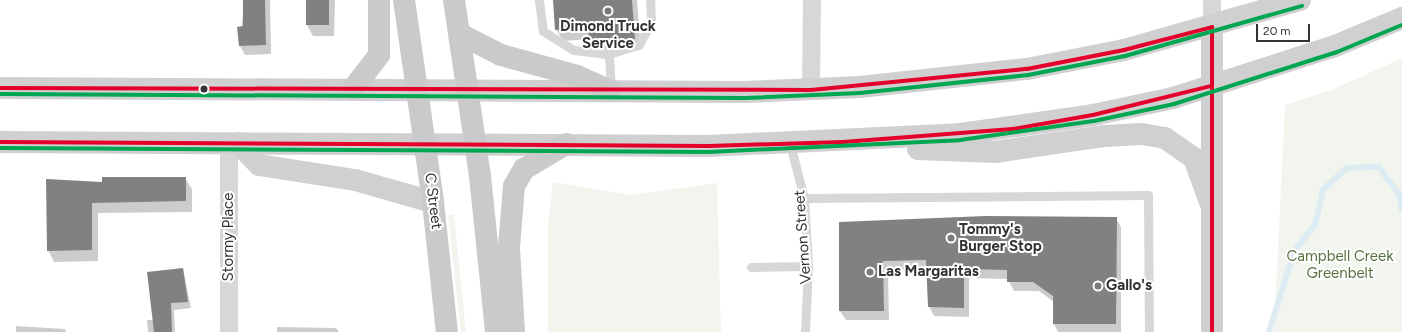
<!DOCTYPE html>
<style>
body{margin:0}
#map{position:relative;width:1402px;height:332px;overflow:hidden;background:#fff;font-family:Figtree,sans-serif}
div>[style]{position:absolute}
.green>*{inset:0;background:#f1f5ed}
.shadow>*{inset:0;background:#0003}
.stream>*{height:5.5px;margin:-2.75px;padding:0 2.75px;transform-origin:2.75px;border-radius:2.75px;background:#ddebf3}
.building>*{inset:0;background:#818181;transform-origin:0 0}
.lane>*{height:9px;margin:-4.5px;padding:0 4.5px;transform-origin:4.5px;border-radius:4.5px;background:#d7d7d7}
.street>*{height:18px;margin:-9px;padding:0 9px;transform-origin:9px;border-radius:9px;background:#d7d7d7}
.secondary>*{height:22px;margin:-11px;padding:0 11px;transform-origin:11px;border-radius:11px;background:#d0d0d0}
.primary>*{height:22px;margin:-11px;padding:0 11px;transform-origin:11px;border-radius:11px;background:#cacaca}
.bus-1>*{height:4px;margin:-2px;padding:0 2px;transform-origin:2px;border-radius:2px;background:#e4002b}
.bus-2>*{height:4px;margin:-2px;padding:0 2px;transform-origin:2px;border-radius:2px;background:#00a651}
.dots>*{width:11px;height:11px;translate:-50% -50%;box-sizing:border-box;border:2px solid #fff;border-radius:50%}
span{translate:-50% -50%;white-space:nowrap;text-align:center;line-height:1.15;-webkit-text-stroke:4px #fff;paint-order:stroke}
.poi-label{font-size:15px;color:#333;font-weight:700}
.left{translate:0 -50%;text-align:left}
.street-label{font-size:15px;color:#333}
.park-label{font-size:15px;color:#56703f}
.scale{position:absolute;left:1256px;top:24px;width:54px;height:18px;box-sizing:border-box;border:2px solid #333;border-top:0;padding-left:5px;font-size:12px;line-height:14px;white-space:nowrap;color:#333;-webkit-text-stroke:3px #fff;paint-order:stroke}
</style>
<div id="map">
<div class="green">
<i style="clip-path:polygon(1402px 58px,1402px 332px,1274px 332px,1285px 105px,1334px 89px)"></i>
<i style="clip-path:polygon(553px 182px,631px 195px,717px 183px,721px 332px,548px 332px,548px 225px)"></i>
<i style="clip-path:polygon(454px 214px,466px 332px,461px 332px,448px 215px)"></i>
</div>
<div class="shadow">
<i style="clip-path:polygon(244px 0,270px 0,271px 54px,245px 55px,240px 46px)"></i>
<i style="clip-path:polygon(307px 0,335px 0,334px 36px,313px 36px,307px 25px)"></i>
<i style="clip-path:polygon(554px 0,637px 0,641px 50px,597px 53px,590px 39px,563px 41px,556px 29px)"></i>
<i style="clip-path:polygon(185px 178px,192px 189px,192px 212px,98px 213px,98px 261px,54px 262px,48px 250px,103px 183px)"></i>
<i style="clip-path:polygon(1116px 218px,1121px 227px,1121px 332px,1058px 332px,1054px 324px,1054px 302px,1039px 291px,1014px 291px,1008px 279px,969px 278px,969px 317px,934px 316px,929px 306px,927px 270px,888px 270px,889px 320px,846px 320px,840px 311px,840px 223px)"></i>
<i style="clip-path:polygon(183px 269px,191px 308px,174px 310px,175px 332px,148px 332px,147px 320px,153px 320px)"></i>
<i style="clip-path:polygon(16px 326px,65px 329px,66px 332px,16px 332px)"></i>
<i style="clip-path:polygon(277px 327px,336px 328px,339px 332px,277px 332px)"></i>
</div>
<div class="stream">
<i style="left:1269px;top:332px;width:85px;rotate:-72.8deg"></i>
<i style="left:1294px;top:251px;width:33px;rotate:-51deg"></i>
<i style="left:1315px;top:225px;width:36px;rotate:-77deg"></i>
<i style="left:1323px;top:190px;width:33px;rotate:-43deg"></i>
<i style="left:1347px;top:168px;width:32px;rotate:-2deg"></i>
<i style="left:1379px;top:167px;width:35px;rotate:53deg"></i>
<i style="left:1400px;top:195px;width:14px;rotate:82deg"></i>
</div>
<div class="building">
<i style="clip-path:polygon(243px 0,265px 0,266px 45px,239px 46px,237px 27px,243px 26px)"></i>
<i style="left:306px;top:0;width:23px;height:25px"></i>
<i style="clip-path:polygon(553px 0,632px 0,635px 39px,589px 42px,588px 27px,555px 30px)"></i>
<i style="clip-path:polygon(102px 177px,186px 177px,186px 201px,92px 203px,92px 250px,47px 251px,46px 179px,102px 182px)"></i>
<i style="clip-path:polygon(986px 216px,1117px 217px,1116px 324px,1053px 324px,1053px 296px,1033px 282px,1007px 282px,1007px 270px,964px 269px,964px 308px,928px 307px,926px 260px,883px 261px,884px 311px,839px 311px,839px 222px)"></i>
<i style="clip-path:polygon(183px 268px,188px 302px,171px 303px,172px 332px,154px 332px,147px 272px)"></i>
</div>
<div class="lane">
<i style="left:539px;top:0;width:31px;rotate:83deg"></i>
<i style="left:543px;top:31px;width:36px;rotate:32deg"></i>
<i style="left:574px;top:50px;width:35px;rotate:7deg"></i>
<i style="left:609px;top:54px;width:32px;rotate:-18deg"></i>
<i style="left:639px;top:44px;width:24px;rotate:-60deg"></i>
<i style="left:651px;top:23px;width:23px;rotate:-92deg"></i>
<i style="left:609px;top:54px;width:36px;rotate:87deg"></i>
<i style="left:790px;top:144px;width:56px;rotate:75.5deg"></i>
<i style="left:804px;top:198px;width:68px;rotate:86.6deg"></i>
<i style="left:808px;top:266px;width:66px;rotate:92.6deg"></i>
<i style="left:804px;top:198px;width:344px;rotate:-0.5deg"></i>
<i style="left:1148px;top:195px;width:137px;rotate:89.6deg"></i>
<i style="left:751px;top:267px;width:57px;rotate:-1deg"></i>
</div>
<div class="street">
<i style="left:1212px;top:0;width:27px;rotate:90deg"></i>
<i style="left:811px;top:90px;width:90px;rotate:-89.4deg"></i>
<i style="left:229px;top:332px;width:189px;rotate:-90deg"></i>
</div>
<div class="secondary">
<i style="left:0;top:88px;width:745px;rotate:0.31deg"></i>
<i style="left:745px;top:92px;width:115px;rotate:-2.5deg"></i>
<i style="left:860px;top:87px;width:168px;rotate:-6.2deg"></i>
<i style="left:1027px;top:69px;width:99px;rotate:-11.1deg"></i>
<i style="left:1124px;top:50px;width:183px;rotate:-15.9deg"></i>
<i style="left:0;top:142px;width:708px;rotate:0.32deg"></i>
<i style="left:708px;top:146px;width:252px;rotate:-2.7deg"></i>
<i style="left:960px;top:134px;width:134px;rotate:-8.1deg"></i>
<i style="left:1093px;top:115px;width:82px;rotate:-12deg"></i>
<i style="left:1173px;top:98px;width:170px;rotate:-17.8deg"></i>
<i style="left:1335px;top:46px;width:73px;rotate:-22.7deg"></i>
<i style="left:238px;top:143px;width:30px;rotate:46deg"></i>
<i style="left:259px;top:165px;width:97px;rotate:8.9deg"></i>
<i style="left:355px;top:180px;width:81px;rotate:15.8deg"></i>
<i style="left:918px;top:149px;width:77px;rotate:2.2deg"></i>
<i style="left:995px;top:152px;width:111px;rotate:-8.3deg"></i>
<i style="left:1105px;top:136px;width:37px;rotate:-3deg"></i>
<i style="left:1142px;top:134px;width:23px;rotate:10deg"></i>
<i style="left:1165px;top:138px;width:35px;rotate:35deg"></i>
<i style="left:1194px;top:158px;width:50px;rotate:70.1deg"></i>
<i style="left:1212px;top:332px;width:305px;rotate:-90deg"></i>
</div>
<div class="primary">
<i style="left:404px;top:0;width:204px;rotate:81.8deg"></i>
<i style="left:433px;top:202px;width:131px;rotate:83.9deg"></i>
<i style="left:454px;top:0;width:178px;rotate:81.6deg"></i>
<i style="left:480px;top:176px;width:157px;rotate:84.1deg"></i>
<i style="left:460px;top:34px;width:46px;rotate:27.1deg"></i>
<i style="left:501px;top:55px;width:79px;rotate:15.4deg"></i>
<i style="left:577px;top:76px;width:37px;rotate:24deg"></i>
<i style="left:353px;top:89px;width:43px;rotate:-52.6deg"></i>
<i style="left:379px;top:55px;width:55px;rotate:-90deg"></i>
<i style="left:514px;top:332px;width:85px;rotate:-93.4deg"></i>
<i style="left:509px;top:247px;width:61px;rotate:-85.3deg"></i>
<i style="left:514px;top:186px;width:20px;rotate:-60deg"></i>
<i style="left:524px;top:169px;width:49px;rotate:-30.8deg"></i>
</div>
<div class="bus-1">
<i style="left:0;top:88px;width:811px;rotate:0.14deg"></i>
<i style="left:811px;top:90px;width:217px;rotate:-5.6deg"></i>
<i style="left:1027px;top:69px;width:99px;rotate:-11.1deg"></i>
<i style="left:1124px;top:50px;width:91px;rotate:-14.6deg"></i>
<i style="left:1212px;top:27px;width:305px;rotate:90deg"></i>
<i style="left:0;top:142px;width:708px;rotate:0.32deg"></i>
<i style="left:708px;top:146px;width:135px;rotate:-1.7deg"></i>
<i style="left:843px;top:142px;width:170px;rotate:-4.4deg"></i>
<i style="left:1013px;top:129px;width:81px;rotate:-9.9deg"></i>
<i style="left:1093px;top:115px;width:122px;rotate:-13.8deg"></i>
</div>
<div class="bus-2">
<i style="left:0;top:94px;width:745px;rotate:0.31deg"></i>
<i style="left:745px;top:98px;width:115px;rotate:-2.5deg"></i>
<i style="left:860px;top:93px;width:169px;rotate:-6.1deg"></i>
<i style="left:1028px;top:75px;width:99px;rotate:-11.1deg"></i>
<i style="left:1125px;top:56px;width:184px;rotate:-15.8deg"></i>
<i style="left:0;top:148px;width:708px;rotate:0.32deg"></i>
<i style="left:708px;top:152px;width:252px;rotate:-2.7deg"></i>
<i style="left:960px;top:140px;width:135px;rotate:-8.1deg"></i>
<i style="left:1094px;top:121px;width:82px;rotate:-12deg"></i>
<i style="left:1174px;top:104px;width:171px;rotate:-17.7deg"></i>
<i style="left:1337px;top:52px;width:70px;rotate:-22.6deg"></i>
</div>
<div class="dots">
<i style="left:608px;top:11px;background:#7a7a7a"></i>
<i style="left:204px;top:89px;background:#333"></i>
<i style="left:951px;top:238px;background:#7a7a7a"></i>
<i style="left:870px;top:272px;background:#7a7a7a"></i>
<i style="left:1098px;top:286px;background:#7a7a7a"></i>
</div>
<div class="poi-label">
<span style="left:608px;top:35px">Dimond Truck<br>Service</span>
<span class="left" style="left:959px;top:238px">Tommy's<br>Burger Stop</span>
<span class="left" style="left:878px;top:272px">Las Margaritas</span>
<span class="left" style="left:1106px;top:286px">Gallo's</span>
</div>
<div class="street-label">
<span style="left:433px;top:201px;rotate:83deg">C Street</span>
<span style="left:229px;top:237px;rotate:-90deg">Stormy Place</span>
<span style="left:803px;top:237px;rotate:-94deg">Vernon Street</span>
</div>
<div class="park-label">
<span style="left:1340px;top:265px">Campbell Creek<br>Greenbelt</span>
</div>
<div class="scale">20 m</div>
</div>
